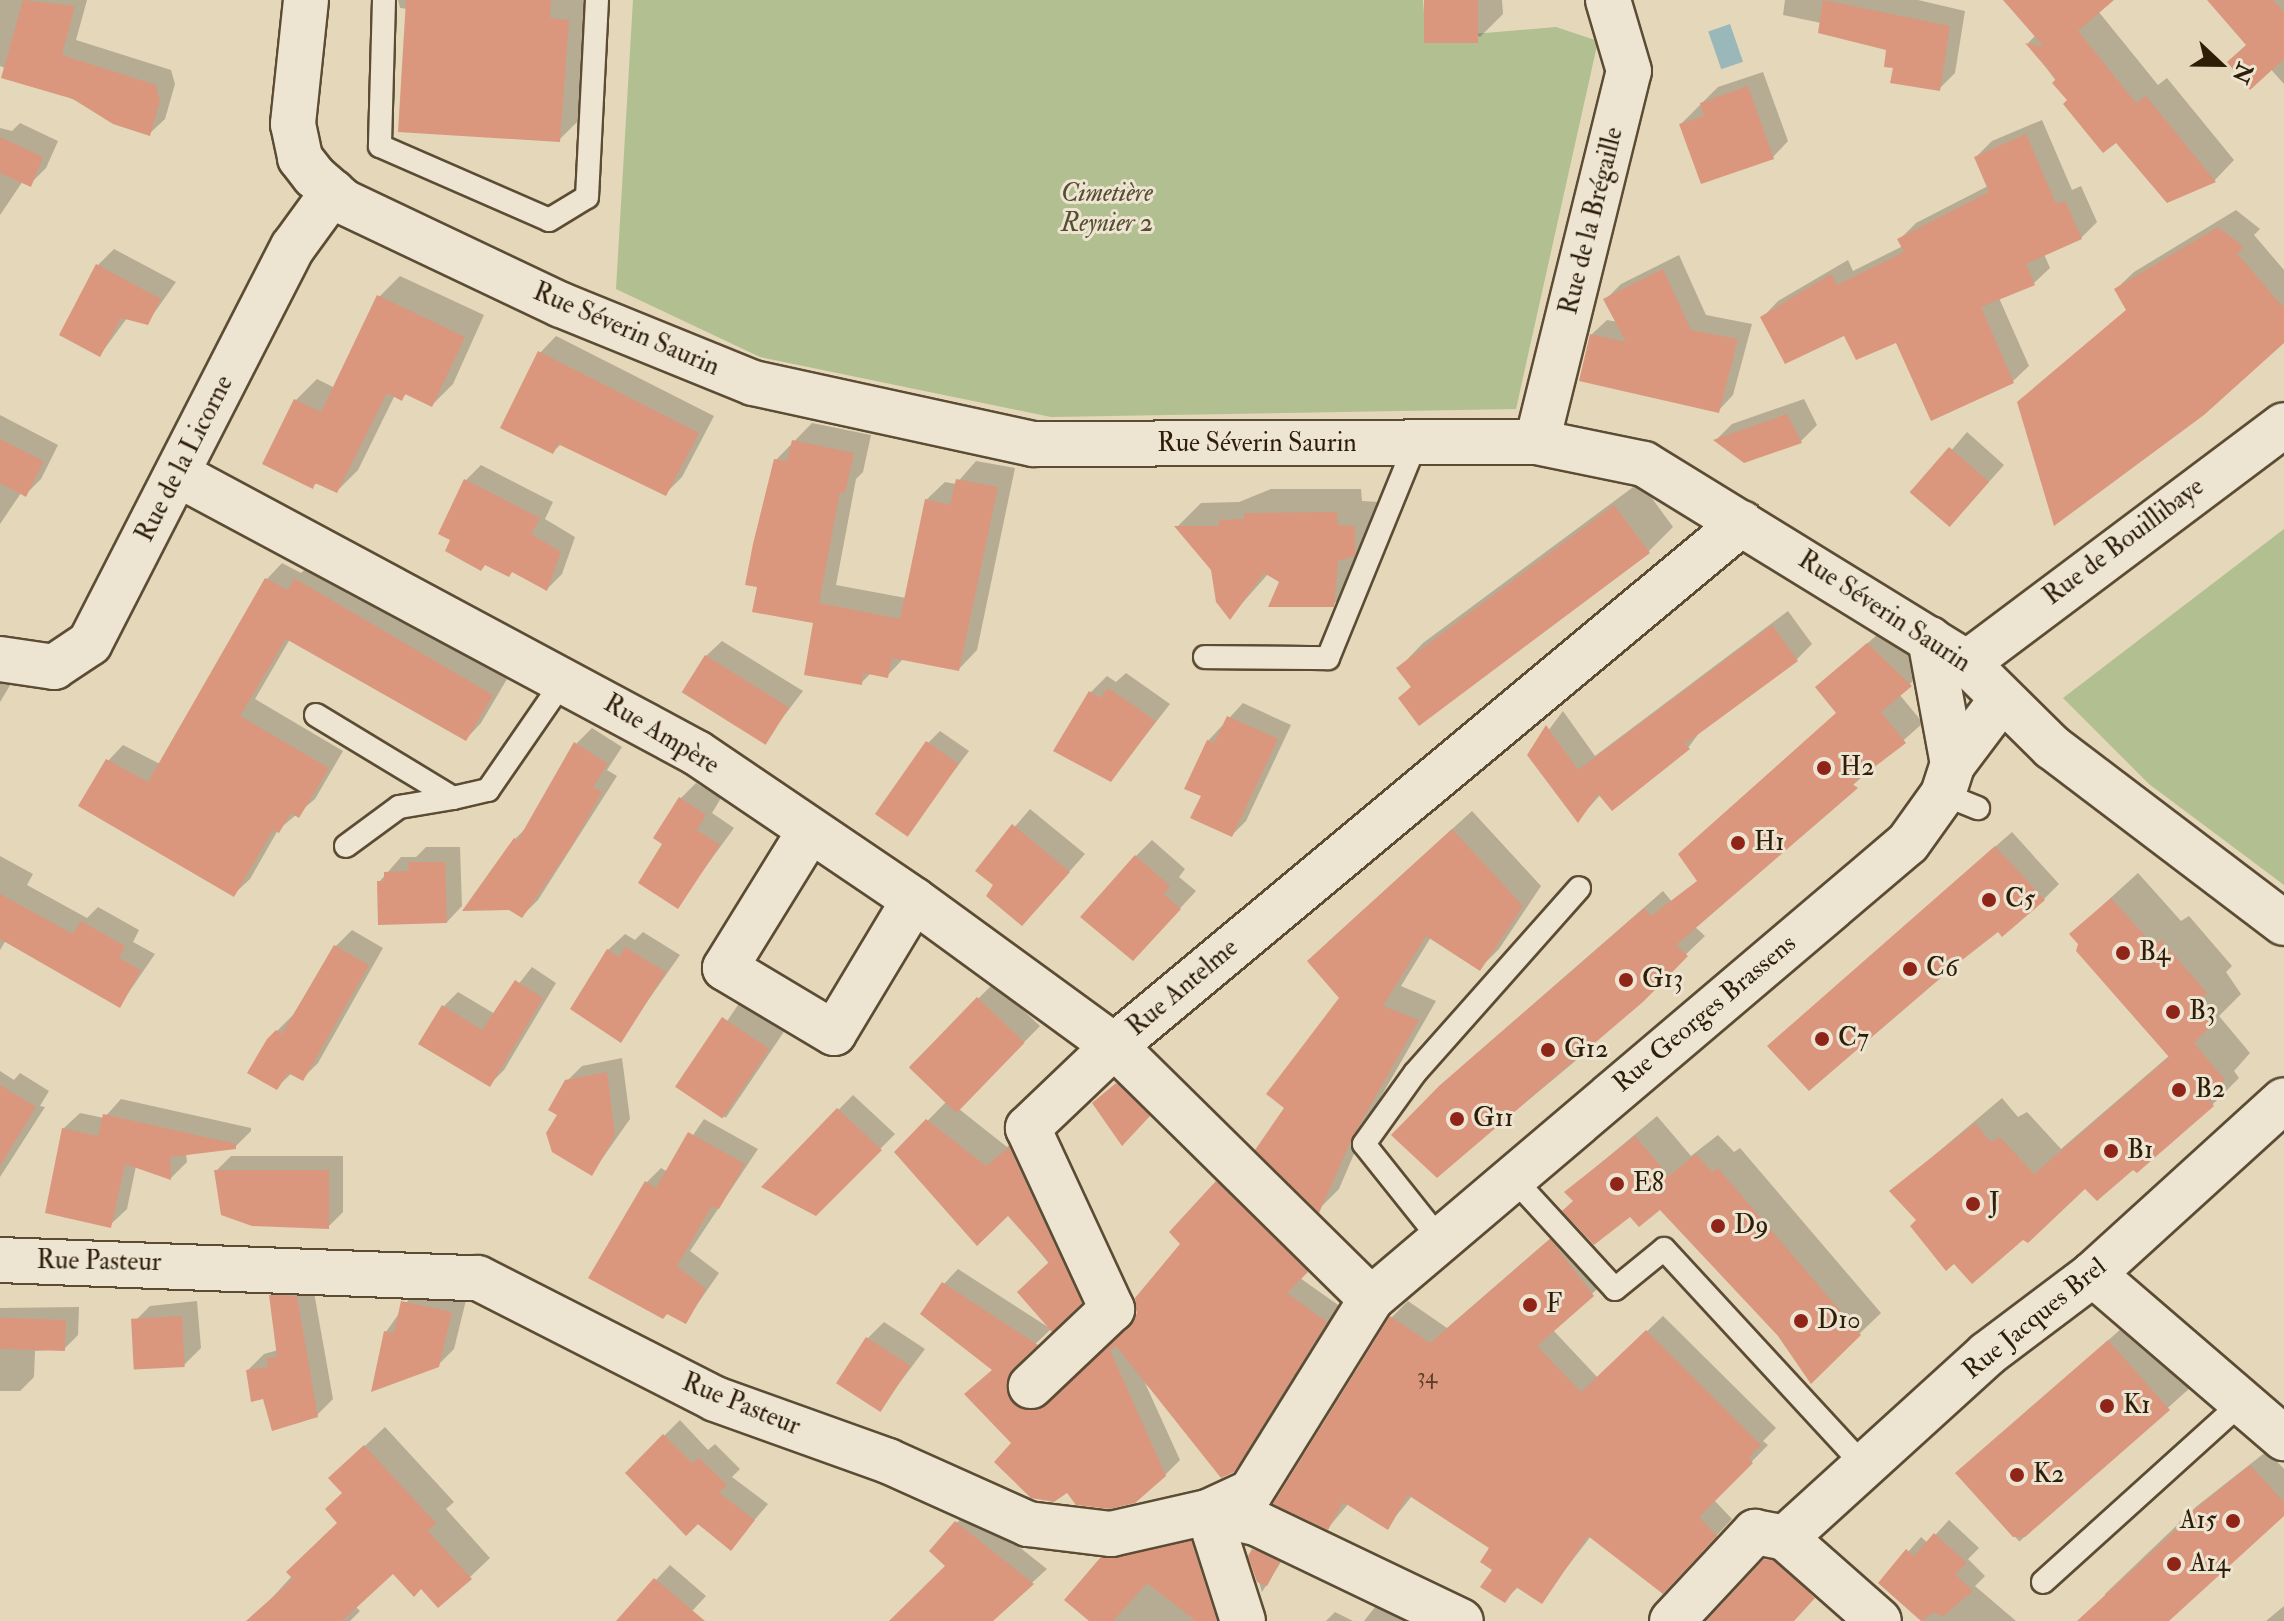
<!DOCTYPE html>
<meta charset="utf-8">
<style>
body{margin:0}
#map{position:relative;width:2284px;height:1621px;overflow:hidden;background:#e4d7ba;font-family:"IM FELL Double Pica",serif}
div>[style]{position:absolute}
.green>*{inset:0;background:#b2bf91}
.water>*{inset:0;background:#9ab7ba;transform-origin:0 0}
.shadow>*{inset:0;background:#0003;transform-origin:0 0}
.building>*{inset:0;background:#da977d;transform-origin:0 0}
.roads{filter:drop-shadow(2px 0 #5c4c34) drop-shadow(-2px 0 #5c4c34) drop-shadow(0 2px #5c4c34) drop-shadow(0 -2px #5c4c34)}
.service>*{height:22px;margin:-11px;padding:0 11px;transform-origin:11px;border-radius:11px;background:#ede5d2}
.minor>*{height:44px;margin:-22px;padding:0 22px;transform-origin:22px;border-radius:22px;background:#ede5d2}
.tertiary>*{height:44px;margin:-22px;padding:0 22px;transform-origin:22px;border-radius:22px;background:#ede5d2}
.dots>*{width:22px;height:22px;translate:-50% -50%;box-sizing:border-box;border:4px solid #ede5d2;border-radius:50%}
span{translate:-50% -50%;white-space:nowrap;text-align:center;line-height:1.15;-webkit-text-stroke:6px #ede5d2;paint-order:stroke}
.number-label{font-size:22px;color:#593c25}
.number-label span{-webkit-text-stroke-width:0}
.park-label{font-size:26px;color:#564e31;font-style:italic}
.street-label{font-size:26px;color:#2e1e08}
.poi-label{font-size:26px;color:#2e1e08}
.left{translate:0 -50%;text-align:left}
.right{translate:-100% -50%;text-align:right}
.north{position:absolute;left:2180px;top:24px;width:80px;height:80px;-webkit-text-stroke:6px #ede5d2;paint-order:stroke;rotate:112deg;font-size:22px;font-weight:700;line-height:32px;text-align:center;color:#2e1e08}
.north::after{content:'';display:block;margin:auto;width:28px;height:36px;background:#2e1e08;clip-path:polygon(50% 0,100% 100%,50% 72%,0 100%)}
</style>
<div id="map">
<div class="green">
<i style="clip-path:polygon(633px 0,1423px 0,1426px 38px,1556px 27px,1598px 41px,1516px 409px,1051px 417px,760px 357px,616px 289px)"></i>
<i style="clip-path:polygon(2284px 529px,2284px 885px,2149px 784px,2063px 698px)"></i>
</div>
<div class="water">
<i style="left:1730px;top:24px;width:40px;height:23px;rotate:71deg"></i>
</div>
<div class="shadow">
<i style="clip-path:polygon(0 0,87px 0,76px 40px,171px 70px,175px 84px,165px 119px,149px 134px,0 66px)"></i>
<i style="clip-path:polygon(398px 0,600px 0,591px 108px,559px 140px,408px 9px,400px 8px)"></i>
<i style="clip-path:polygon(1426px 0,1502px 0,1503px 14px,1480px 37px)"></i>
<i style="clip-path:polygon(1785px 0,1918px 0,1965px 11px,1955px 73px,1939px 89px,1895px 66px,1889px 48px,1821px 23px,1783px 15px)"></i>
<i style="clip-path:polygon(2006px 0,2109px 0,2098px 11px,2158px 85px,2167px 78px,2234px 160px,2215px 180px,2167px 201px,2117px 140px,2070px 100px,2028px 43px,2036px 35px)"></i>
<i style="clip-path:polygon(2210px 0,2284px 0,2284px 84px,2248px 44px)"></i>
<i style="clip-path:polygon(1763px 72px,1788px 141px,1773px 157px,1681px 124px,1718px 87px)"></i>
<i style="clip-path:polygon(2042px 120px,2072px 190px,2081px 186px,2097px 222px,2081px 238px,2044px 254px,2050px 268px,2034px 283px,1999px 298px,2029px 366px,2013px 381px,1897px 341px,1763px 317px,1778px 301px,1848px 260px,1853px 271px,1903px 246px,1900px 239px,1916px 223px,1988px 186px,1976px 157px,1992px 141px)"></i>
<i style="clip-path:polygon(20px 123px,58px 141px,46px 168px,30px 184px,23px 181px,0 215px,0 128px,12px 131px)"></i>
<i style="clip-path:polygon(2236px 210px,2260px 229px,2254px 235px,2284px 270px,2284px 341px,2019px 402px,2128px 309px,2116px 289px,2134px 272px)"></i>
<i style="clip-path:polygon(114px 249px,176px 282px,147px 323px,127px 318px,100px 355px,98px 265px)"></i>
<i style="clip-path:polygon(1679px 255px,1706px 315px,1752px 324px,1733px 395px,1718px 411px,1591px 335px,1607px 320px,1618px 322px,1606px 299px,1621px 284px)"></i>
<i style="clip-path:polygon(400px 276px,484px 315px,453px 384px,432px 405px,407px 393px,402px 398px,395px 395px,358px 470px,337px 491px,318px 482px,312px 487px,296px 400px,317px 379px,335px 388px,379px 297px)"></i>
<i style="clip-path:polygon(556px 336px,714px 416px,682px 477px,665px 494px,561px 444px,553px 452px,540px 353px)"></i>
<i style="clip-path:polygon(1804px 399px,1817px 425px,1801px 441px,1744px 460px,1716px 440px,1732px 424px)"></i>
<i style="clip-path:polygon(0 415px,58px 445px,41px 479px,25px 495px,21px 493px,0 524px)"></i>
<i style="clip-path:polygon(812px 423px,871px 435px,863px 472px,856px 479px,836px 585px,906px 598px,926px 500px,945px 482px,956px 484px,976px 461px,1015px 468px,977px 650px,959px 669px,904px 658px,887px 676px,871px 673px,861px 683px,815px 622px,776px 460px)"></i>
<i style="clip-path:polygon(1967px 432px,2004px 465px,1965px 509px,1914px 494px)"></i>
<i style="clip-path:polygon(481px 465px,553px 502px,545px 519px,575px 537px,562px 574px,547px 589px,513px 570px,466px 480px)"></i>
<i style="clip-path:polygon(1640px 482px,1673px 527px,1649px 551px,1420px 724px,1400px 698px,1412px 686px,1399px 668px,1423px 643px)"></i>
<i style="clip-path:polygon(1271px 489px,1361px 489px,1362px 501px,1379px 502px,1377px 534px,1358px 580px,1333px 605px,1268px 574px,1230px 617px,1213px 570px,1177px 527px,1201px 503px,1239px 502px)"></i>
<i style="clip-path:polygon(282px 563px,301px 573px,311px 564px,507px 679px,481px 723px,466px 739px,290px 639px,255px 699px,343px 751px,315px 799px,278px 830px,250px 879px,234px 894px,108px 761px,123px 745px,160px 764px,267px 579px)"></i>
<i style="clip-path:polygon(1788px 611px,1812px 644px,1797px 659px,1702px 729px,1688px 748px,1601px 794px,1578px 820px,1530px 755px,1563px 711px,1595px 756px)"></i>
<i style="clip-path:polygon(1887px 626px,1929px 666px,1899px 694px,1923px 723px,1694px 926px,1705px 936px,1573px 1063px,1437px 1176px,1460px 1068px,1663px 891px,1673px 903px,1699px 880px,1838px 712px,1818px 687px)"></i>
<i style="clip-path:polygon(722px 641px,803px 691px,764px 742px,706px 656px)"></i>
<i style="clip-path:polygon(1126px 673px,1170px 704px,1111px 780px,1091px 692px,1107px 676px,1116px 682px)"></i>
<i style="clip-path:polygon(0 675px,12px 682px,0 702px)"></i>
<i style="clip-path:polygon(1243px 703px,1291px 725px,1246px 821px,1232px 835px,1203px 795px,1208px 741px)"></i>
<i style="clip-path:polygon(592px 728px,622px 747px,607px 770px,617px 776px,538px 900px,522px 916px,515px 839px,528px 826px,576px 744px)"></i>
<i style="clip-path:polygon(940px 731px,969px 751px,906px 834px,928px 743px)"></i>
<i style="clip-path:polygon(696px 783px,721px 798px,712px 813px,734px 828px,677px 906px,665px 844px,681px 798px)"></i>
<i style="clip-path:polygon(1030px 809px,1085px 854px,1038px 907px,977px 871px)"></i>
<i style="clip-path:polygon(1472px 811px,1541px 886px,1499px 949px,1480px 968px,1431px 937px,1401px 986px,1436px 1001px,1371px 1114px,1339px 1189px,1320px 1208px,1341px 997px,1328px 942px)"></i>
<i style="clip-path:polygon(2012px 832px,2059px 884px,2044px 899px,1998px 930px,1785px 1031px)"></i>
<i style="clip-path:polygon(1152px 840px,1185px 869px,1179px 877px,1196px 891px,1149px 942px,1136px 856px)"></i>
<i style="clip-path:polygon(426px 847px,460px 847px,462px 906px,447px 922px,379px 882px,401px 857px,416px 857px)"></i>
<i style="clip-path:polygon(0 856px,33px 874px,27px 885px,87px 918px,98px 907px,139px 930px,133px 942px,155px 954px,120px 1005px,6px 940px,0 950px)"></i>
<i style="clip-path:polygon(2138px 873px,2181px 921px,2189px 916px,2232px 966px,2226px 972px,2241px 994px,2219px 1016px,2250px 1053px,2234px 1071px,2239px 1078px,2213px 1104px,2086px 1187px,1919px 1220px,1892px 1191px,2002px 1098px,2018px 1117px,2027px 1112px,2061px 1149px,2170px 1055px,2071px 934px)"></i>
<i style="clip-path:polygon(352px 930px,383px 948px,318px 1063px,302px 1079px,292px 1073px,277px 1087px,268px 1040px,293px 1015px,336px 946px)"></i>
<i style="clip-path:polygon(643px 932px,680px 955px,620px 1040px,608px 950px,625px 934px,635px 940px)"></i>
<i style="clip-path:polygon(532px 967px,556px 983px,504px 1070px,489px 1085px,444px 1006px,458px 992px,495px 1014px)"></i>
<i style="clip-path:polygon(994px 983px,1040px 1026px,959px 1109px,1007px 1147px,1030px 1129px,1101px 1282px,1080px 1302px,1009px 1214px,897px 1152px,947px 1101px,910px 1066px)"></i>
<i style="left:740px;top:1002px;width:53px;height:104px;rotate:34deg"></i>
<i style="clip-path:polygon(622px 1058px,630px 1119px,592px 1173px,560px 1114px,566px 1082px,582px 1066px)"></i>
<i style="clip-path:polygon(0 1071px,14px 1080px,20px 1073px,49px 1091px,40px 1106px,45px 1107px,0 1177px)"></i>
<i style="clip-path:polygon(1125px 1077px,1156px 1108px,1122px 1143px,1102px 1096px)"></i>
<i style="clip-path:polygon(853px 1095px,895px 1134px,816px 1214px,764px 1186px)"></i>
<i style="clip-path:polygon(121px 1099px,251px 1128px,251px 1131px,235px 1147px,186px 1153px,187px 1162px,171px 1178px,136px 1166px,127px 1209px,110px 1225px,63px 1129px,80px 1113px,104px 1118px)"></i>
<i style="clip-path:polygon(1657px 1116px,1691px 1156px,1718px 1135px,1734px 1152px,1740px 1148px,1881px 1313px,1811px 1380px,1779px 1334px,1660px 1208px,1631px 1214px,1576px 1200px,1566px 1192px)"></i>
<i style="clip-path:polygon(704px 1119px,758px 1149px,690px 1251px,719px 1273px,685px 1322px,647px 1182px,661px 1168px,668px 1172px)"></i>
<i style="clip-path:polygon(231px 1156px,343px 1156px,343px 1212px,328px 1227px,216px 1171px)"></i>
<i style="clip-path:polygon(1232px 1168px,1321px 1256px,1300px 1278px,1341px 1307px,1248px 1455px,1233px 1471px,1145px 1383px,1180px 1460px,1165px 1475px,1068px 1490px,1014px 1443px,993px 1369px,944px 1284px,958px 1269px,1051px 1329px,1027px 1352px,1020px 1375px,1028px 1390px,1054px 1396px,1133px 1325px,1217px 1183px)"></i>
<i style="clip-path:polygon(1567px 1224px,1609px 1278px,1553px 1330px,1598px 1378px,1663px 1316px,1776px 1428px,1763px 1441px,1768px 1445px,1714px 1500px,1732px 1519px,1679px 1576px,1591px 1536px,1541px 1601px,1519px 1586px,1505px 1600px,1492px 1547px,1412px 1496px,1387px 1527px,1349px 1503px,1328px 1528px,1276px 1503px,1392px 1317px,1408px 1301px,1447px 1328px)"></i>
<i style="clip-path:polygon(287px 1280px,312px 1281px,333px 1399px,316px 1416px,264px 1397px,248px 1370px,264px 1354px,278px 1350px,271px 1296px)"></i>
<i style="clip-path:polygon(419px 1285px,467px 1296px,454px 1349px,437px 1366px,386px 1332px)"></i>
<i style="clip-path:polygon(197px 1301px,201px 1348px,184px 1365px,133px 1323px,150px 1306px)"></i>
<i style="clip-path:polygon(79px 1307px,78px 1335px,64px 1349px,35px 1351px,34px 1377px,20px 1391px,0 1391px,0 1308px)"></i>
<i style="left:2133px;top:1318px;width:90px;height:234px;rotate:48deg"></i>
<i style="clip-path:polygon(884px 1322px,925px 1349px,880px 1409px,867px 1339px)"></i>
<i style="clip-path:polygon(680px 1420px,708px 1450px,715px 1444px,740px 1469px,732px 1477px,768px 1504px,731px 1548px,627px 1473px)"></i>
<i style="clip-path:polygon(385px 1427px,454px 1502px,446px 1509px,490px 1558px,470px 1577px,422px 1587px,393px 1571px,355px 1606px,360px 1611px,350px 1621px,251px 1621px,340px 1523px,351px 1459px)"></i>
<i style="clip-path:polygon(2267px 1451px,2284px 1469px,2284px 1513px,2168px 1621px,2108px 1621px,2105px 1594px,2197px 1506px)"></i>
<i style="clip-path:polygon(970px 1508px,1047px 1569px,990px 1621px,892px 1621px,948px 1566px,932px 1551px)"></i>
<i style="clip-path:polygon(1949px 1520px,1979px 1548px,1968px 1559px,1985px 1576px,1975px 1586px,2016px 1621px,1922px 1621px,1881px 1583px,1921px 1537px,1928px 1543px)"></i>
<i style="clip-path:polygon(1206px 1528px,1241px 1621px,1092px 1621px,1102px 1559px,1117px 1544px)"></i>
<i style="clip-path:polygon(1261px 1542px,1286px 1554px,1262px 1592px,1251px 1556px)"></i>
<i style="clip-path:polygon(1775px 1551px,1811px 1591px,1789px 1621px,1709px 1621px)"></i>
<i style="clip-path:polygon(670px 1565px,706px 1596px,683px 1621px,618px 1621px)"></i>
<i style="clip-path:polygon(1387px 1592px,1434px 1621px,1364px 1621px)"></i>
<i style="clip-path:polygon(2284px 1606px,2284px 1621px,2266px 1621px)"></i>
<i style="clip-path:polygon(1335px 1612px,1353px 1621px,1326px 1621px)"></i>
</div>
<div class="building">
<i style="clip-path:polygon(23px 0,75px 6px,62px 55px,156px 85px,160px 101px,150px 136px,113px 124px,73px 99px,1px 78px)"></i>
<i style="clip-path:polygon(406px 0,551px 0,550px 18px,569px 20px,560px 142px,398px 132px)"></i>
<i style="left:1424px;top:0;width:54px;height:43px"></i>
<i style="clip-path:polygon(1823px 0,1950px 26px,1940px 91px,1890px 83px,1893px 68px,1884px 67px,1886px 50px,1818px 33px)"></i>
<i style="clip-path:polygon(2003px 0,2114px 0,2078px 31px,2136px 103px,2146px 96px,2216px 182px,2167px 203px,2116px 143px,2103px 153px,2063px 104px,2067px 100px,2052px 83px,2056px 79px,2025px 43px,2044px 47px)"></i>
<i style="clip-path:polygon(2207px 0,2273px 0,2284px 12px,2284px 59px,2250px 90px,2227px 62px,2246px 45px)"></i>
<i style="clip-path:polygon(1748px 86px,1774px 159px,1701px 184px,1679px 124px,1704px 116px,1700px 103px)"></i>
<i style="clip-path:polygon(2026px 134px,2056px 204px,2065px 201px,2082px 239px,2026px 264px,2035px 285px,1981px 307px,2014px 383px,1931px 421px,1896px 343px,1856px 360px,1844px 336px,1785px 364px,1760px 317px,1831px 274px,1837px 285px,1904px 252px,1897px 239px,1989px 192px,1974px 157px)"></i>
<i style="clip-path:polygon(0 137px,43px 157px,31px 187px,0 173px)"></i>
<i style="clip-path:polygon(2218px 227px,2244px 247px,2237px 253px,2284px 308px,2284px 343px,2204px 415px,2054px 526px,2017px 402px,2126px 310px,2114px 289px)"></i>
<i style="clip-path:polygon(96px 264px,161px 299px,148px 325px,121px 318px,100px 357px,59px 335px)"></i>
<i style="clip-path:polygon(1663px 269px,1691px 330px,1738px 339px,1719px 413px,1579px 381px,1590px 334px,1626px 342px,1603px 299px)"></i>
<i style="clip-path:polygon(377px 295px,465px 337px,432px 407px,405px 394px,402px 401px,387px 393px,337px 493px,315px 483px,313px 489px,262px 464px,294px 399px,321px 412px)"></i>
<i style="clip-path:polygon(538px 351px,699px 433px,666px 496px,558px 444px,553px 454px,500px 428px)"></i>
<i style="clip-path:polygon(1787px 414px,1802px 443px,1744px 463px,1713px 440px)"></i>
<i style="clip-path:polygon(0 439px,44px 461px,26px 497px,0 483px)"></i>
<i style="clip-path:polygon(792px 440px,854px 453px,845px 493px,840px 492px,819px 603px,900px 619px,925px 499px,950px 505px,956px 479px,998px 487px,959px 671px,892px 658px,888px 678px,863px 673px,862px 685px,804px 675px,813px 623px,752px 612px,757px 587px,745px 585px,753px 544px,774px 459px,787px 461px)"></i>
<i style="left:1949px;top:447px;width:53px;height:60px;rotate:41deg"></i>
<i style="clip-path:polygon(464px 479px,540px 518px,531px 534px,561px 552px,547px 591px,512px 572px,509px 577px,485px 565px,481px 571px,445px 551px,450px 540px,438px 534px)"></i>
<i style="clip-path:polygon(1614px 505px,1650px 553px,1419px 726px,1398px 698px,1411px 687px,1396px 668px)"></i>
<i style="clip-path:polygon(1337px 512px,1338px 525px,1355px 526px,1355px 556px,1338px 561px,1334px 607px,1268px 607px,1279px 582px,1264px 573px,1230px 620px,1216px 602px,1211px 570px,1174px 526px,1219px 526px,1219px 520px,1244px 519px,1244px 513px)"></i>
<i style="clip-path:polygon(265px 578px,288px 590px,294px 578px,493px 695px,466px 741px,286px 639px,240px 716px,329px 768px,299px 818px,291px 813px,279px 833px,273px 830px,234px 897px,78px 806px,106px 759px,148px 782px)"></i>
<i style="clip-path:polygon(1772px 625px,1798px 661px,1685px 744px,1690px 749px,1612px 811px,1598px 794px,1578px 823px,1527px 755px,1546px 725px,1578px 770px)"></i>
<i style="clip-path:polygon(1867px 643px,1912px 686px,1881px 712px,1906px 743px,1852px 784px,1858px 788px,1676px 945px,1688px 956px,1644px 1001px,1437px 1178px,1391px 1135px,1439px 1086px,1644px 908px,1651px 916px,1697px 881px,1678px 854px,1836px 713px,1815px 687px)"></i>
<i style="left:705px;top:655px;width:99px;height:44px;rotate:32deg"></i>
<i style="clip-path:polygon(1108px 688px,1156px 721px,1111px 782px,1053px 751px,1089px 691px,1100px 698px)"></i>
<i style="clip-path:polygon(1227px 716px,1278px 739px,1232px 837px,1190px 818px,1201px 796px,1184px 789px,1207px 740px,1214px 743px)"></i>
<i style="left:926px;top:741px;width:40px;height:89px;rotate:35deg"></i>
<i style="clip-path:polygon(574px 742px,608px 764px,593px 787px,602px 792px,571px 847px,522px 918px,509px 910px,462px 911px,514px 838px,518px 840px)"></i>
<i style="clip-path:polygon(679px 797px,706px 815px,697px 830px,720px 845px,678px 909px,638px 883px,662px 844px,653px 838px)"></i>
<i style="clip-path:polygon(1012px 824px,1070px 872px,1022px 926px,986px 896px,993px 885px,975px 871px)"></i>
<i style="clip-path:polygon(1452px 829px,1523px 906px,1480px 971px,1426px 936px,1383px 1006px,1419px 1020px,1353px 1136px,1319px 1213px,1255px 1150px,1284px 1108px,1266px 1094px,1339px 998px,1307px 961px)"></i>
<i style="clip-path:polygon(1995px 846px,2045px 900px,2002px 937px,1998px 932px,1957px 964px,1809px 1091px,1767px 1046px)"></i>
<i style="clip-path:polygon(1135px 855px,1170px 886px,1164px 894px,1181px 909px,1133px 961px,1080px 917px)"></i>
<i style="clip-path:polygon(408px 862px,445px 862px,447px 923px,378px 925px,377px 881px,384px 881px,384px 872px,409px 871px)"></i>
<i style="clip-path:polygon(0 894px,73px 934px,81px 921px,125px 946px,119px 958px,141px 970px,120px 1008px,0 939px)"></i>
<i style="clip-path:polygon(2111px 898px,2154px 946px,2161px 940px,2207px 993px,2201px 999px,2216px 1021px,2194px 1043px,2225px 1080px,2209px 1099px,2214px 1106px,2137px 1173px,2133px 1170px,2097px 1201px,2085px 1189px,2028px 1243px,2023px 1240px,1972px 1284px,1954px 1264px,1946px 1271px,1910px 1226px,1916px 1220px,1889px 1191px,1975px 1123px,1991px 1142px,2000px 1137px,2034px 1174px,2169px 1057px,2076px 951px,2078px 944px,2069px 934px)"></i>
<i style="clip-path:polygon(334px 945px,369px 965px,303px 1081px,288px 1073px,277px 1090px,247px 1073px,267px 1039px,276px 1030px,282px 1034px)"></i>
<i style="clip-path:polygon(625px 947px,666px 972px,621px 1043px,570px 1009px,607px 949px,619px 957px)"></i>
<i style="clip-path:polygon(515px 980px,543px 998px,490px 1087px,418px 1044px,442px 1005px,482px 1030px)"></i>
<i style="left:977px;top:997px;width:66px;height:98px;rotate:44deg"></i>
<i style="left:722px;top:1017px;width:57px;height:84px;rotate:34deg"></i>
<i style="clip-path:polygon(607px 1072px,615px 1136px,592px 1176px,552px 1152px,546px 1133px,557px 1115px,548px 1110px,565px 1080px)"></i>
<i style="clip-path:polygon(1116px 1083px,1150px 1116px,1122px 1146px,1092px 1103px)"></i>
<i style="clip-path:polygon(0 1085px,36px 1107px,0 1166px)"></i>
<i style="clip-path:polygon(837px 1108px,882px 1150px,816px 1216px,761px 1187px)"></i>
<i style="clip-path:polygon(103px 1114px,236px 1144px,236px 1149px,170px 1157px,171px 1180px,125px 1164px,111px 1228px,45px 1213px,62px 1128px,98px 1136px)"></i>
<i style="clip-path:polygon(926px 1119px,986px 1166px,1009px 1147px,1082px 1303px,1052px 1332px,1017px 1292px,1049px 1262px,1008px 1216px,977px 1246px,894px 1152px)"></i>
<i style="clip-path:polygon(688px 1132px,745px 1164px,719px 1209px,712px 1206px,677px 1266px,706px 1289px,686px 1324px,667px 1314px,663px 1319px,588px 1278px,645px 1181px,656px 1188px)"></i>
<i style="clip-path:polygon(1635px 1136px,1669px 1176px,1696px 1154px,1712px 1172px,1718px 1168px,1861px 1335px,1811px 1384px,1778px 1336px,1660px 1210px,1639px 1227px,1630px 1217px,1594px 1245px,1562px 1211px,1573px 1201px,1564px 1192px)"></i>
<i style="clip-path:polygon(214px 1170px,329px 1170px,329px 1229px,252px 1226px,221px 1215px)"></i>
<i style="clip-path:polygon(1216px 1181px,1308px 1272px,1287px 1293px,1327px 1322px,1234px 1472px,1221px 1478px,1116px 1346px,1110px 1350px,1166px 1476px,1135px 1503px,1110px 1509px,1076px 1505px,1067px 1493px,1054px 1502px,1031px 1498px,994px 1462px,1011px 1443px,964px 1394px,992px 1370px,920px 1314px,942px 1282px,1038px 1345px,1013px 1368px,1007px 1391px,1013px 1404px,1038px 1410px,1130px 1326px,1137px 1313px,1135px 1298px,1180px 1244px,1169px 1232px)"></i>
<i style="clip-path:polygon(1550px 1239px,1594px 1296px,1537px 1346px,1581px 1392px,1646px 1330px,1761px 1445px,1749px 1458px,1753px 1463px,1699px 1517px,1717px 1536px,1663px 1594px,1588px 1536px,1542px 1604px,1516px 1587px,1505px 1603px,1480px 1587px,1492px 1570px,1480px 1562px,1489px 1548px,1408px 1495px,1388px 1530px,1343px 1502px,1328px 1530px,1273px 1504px,1390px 1316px,1430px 1343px)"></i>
<i style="clip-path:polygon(269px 1295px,297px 1296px,318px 1417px,272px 1431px,263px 1399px,251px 1402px,246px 1370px,268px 1367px,267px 1358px,277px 1357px)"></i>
<i style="clip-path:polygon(401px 1301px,452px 1312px,439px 1367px,371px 1392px,384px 1331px,394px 1333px)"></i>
<i style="left:182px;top:1316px;width:51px;height:51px;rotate:87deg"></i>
<i style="left:66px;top:1320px;width:31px;height:66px;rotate:92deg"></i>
<i style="left:866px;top:1337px;width:53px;height:55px;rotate:33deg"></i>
<i style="clip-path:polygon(2108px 1340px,2170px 1410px,2025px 1537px,2013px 1537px,1955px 1473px)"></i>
<i style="clip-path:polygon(663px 1434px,692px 1463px,699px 1458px,727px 1485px,719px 1493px,755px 1520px,731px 1551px,698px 1524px,686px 1536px,625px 1473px)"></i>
<i style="clip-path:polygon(364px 1445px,436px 1523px,428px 1531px,472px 1579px,438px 1608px,421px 1589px,414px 1597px,393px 1574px,342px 1621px,246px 1621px,293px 1579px,286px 1572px,337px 1523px,325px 1509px,342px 1493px,328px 1478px)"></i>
<i style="clip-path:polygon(2250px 1465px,2284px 1502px,2284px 1516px,2169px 1621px,2077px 1621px,2182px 1524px,2179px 1522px)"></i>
<i style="clip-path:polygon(955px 1521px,1034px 1584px,993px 1621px,889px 1621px,945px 1566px,929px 1551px)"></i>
<i style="clip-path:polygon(1934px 1533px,1967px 1563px,1955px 1574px,1973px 1591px,1942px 1617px,1935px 1612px,1921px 1621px,1878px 1583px,1906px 1549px,1914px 1556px)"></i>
<i style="clip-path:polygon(1191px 1541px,1217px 1621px,1196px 1621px,1147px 1583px,1113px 1621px,1089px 1621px,1064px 1600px,1100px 1558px)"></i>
<i style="clip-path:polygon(1252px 1549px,1280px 1562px,1267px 1586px,1257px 1582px,1248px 1556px)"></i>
<i style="clip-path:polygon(1764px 1559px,1774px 1561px,1815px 1598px,1794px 1621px,1706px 1621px)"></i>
<i style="clip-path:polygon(654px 1578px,705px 1621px,616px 1621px)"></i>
</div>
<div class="roads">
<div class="service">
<i style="left:384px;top:0;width:146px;rotate:91.6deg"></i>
<i style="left:380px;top:146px;width:184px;rotate:23.6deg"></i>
<i style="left:549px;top:220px;width:44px;rotate:-31.2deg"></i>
<i style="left:587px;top:197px;width:197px;rotate:-87.1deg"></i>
<i style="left:1205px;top:657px;width:123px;rotate:0.5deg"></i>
<i style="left:1328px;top:658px;width:230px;rotate:-67.8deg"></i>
<i style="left:316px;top:715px;width:160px;rotate:31.2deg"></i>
<i style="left:453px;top:798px;width:36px;rotate:-13deg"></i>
<i style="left:488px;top:790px;width:134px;rotate:-55.4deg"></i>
<i style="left:1943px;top:794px;width:38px;rotate:22deg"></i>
<i style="left:346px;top:846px;width:66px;rotate:-36.3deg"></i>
<i style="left:399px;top:807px;width:55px;rotate:-9.5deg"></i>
<i style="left:1512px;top:1177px;width:152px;rotate:47.4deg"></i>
<i style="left:1615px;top:1289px;width:63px;rotate:-39.2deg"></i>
<i style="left:1664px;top:1249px;width:294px;rotate:47.3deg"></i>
<i style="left:1439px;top:1238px;width:120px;rotate:-128.6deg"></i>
<i style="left:1364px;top:1144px;width:87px;rotate:-54.3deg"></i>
<i style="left:1415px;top:1073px;width:247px;rotate:-48.4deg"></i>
<i style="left:2043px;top:1582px;width:268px;rotate:-42.1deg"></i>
</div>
<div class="minor">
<i style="left:1537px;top:442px;width:382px;rotate:-76.1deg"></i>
<i style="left:1629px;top:71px;width:74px;rotate:-106.5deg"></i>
<i style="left:179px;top:475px;width:588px;rotate:28.22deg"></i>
<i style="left:697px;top:753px;width:262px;rotate:34.1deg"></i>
<i style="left:914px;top:900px;width:248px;rotate:36.1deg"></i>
<i style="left:1114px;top:1046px;width:119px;rotate:136.4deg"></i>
<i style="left:1028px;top:1128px;width:200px;rotate:65.1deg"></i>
<i style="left:1112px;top:1309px;width:112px;rotate:136.5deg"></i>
<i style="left:1930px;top:639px;width:127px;rotate:79.6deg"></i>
<i style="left:0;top:659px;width:55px;rotate:8.4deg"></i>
<i style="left:54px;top:667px;width:43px;rotate:-33.7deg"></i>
<i style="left:90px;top:643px;width:445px;rotate:-62.9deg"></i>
<i style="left:293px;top:247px;width:68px;rotate:-54deg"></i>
<i style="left:1967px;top:663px;width:396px;rotate:-36.9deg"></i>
<i style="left:809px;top:832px;width:160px;rotate:121.7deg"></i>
<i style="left:725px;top:968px;width:127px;rotate:30.8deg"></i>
<i style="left:834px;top:1033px;width:155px;rotate:-59deg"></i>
<i style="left:0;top:1260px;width:478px;rotate:2.2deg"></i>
<i style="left:478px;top:1278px;width:266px;rotate:27deg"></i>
<i style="left:715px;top:1399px;width:184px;rotate:19.7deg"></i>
<i style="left:888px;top:1461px;width:154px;rotate:24.2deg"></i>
<i style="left:1028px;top:1524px;width:84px;rotate:6.9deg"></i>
<i style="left:1111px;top:1534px;width:99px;rotate:-12.8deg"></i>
<i style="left:1208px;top:1512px;width:49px;rotate:12.9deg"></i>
<i style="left:1256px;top:1523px;width:227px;rotate:25.6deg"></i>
<i style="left:2093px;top:1274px;width:252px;rotate:40.7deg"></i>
<i style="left:1371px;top:1299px;width:704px;rotate:-40.34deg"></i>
<i style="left:1908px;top:843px;width:60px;rotate:-54.5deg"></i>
<i style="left:1943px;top:794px;width:32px;rotate:-72deg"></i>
<i style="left:1953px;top:764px;width:81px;rotate:-53deg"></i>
<i style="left:1785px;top:1538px;width:273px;rotate:-42.3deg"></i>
<i style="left:1987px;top:1354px;width:133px;rotate:-37deg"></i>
<i style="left:2093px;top:1274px;width:258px;rotate:-42.3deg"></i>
<i style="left:1243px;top:1621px;width:114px;rotate:-107.8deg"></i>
<i style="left:1208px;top:1512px;width:47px;rotate:-24.9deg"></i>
<i style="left:1251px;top:1492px;width:227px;rotate:-58.1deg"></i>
<i style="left:1371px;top:1299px;width:361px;rotate:-135.4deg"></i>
<i style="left:1114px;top:1046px;width:817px;rotate:-39.79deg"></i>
<i style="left:1672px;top:1621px;width:122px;rotate:-47deg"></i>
<i style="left:1755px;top:1532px;width:31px;rotate:11deg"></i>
<i style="left:1785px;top:1538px;width:125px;rotate:41.4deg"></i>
</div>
<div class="tertiary">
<i style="left:306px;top:0;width:125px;rotate:96deg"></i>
<i style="left:293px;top:124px;width:35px;rotate:78deg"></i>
<i style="left:300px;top:158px;width:23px;rotate:52deg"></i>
<i style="left:314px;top:176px;width:40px;rotate:41deg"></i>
<i style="left:344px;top:202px;width:240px;rotate:25.4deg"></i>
<i style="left:561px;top:305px;width:207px;rotate:22.1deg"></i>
<i style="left:753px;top:383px;width:287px;rotate:12.3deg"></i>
<i style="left:1033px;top:444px;width:504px;rotate:-0.23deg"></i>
<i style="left:1537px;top:442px;width:109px;rotate:11.6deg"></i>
<i style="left:1644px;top:464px;width:379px;rotate:31.6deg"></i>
<i style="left:1967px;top:663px;width:120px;rotate:44.7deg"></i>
<i style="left:2052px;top:747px;width:291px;rotate:37.2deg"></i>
</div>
</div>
<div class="dots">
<i style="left:1824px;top:768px;background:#8f2418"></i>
<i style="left:1738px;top:843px;background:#8f2418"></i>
<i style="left:1989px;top:900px;background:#8f2418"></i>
<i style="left:2123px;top:953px;background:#8f2418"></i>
<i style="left:1910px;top:969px;background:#8f2418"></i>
<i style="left:1626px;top:980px;background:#8f2418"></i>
<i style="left:2173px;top:1012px;background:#8f2418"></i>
<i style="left:1822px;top:1039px;background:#8f2418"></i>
<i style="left:1548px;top:1050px;background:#8f2418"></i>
<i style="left:2179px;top:1090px;background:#8f2418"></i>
<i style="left:1457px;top:1119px;background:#8f2418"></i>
<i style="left:2111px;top:1151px;background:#8f2418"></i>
<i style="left:1617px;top:1184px;background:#8f2418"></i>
<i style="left:1973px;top:1204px;background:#8f2418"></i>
<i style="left:1718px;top:1226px;background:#8f2418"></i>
<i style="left:1530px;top:1305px;background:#8f2418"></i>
<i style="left:1801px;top:1321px;background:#8f2418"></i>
<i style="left:2107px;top:1406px;background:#8f2418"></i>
<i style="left:2017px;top:1475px;background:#8f2418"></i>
<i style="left:2233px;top:1521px;background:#8f2418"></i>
<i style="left:2174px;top:1564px;background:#8f2418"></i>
</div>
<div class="number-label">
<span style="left:1427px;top:1377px">34</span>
</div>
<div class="park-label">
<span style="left:1107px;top:209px">Cimetière<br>Reynier 2</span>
</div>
<div class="street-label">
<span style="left:1592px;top:221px;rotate:-76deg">Rue de la Brégaille</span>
<span style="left:626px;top:330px;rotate:23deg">Rue Séverin Saurin</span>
<span style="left:1257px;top:444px">Rue Séverin Saurin</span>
<span style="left:185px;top:459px;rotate:-63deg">Rue de la Licorne</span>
<span style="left:2124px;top:542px;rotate:-37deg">Rue de Bouillibaye</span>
<span style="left:1884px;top:612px;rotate:33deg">Rue Séverin Saurin</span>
<span style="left:661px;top:735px;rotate:31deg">Rue Ampère</span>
<span style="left:1183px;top:988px;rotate:-40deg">Rue Antelme</span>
<span style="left:1705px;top:1014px;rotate:-40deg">Rue Georges Brassens</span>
<span style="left:99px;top:1262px;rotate:1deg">Rue Pasteur</span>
<span style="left:2035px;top:1319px;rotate:-39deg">Rue Jacques Brel</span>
<span style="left:741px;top:1405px;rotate:22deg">Rue Pasteur</span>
</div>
<div class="poi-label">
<span class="left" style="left:1840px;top:768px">H2</span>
<span class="left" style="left:1754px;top:843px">H1</span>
<span class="left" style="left:2005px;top:900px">C5</span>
<span class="left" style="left:2139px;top:953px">B4</span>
<span class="left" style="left:1926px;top:969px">C6</span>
<span class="left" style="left:1642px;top:980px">G13</span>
<span class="left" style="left:2189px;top:1012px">B3</span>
<span class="left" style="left:1838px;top:1039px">C7</span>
<span class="left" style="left:1564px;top:1050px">G12</span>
<span class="left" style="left:2195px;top:1090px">B2</span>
<span class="left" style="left:1473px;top:1119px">G11</span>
<span class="left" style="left:2127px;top:1151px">B1</span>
<span class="left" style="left:1633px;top:1184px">E8</span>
<span class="left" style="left:1989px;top:1204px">J</span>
<span class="left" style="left:1734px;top:1226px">D9</span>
<span class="left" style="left:1546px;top:1305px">F</span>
<span class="left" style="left:1817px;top:1321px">D10</span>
<span class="left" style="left:2123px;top:1406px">K1</span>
<span class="left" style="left:2033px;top:1475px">K2</span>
<span class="right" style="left:2217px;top:1521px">A15</span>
<span class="left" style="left:2190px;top:1564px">A14</span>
</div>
<div class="north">N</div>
</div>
